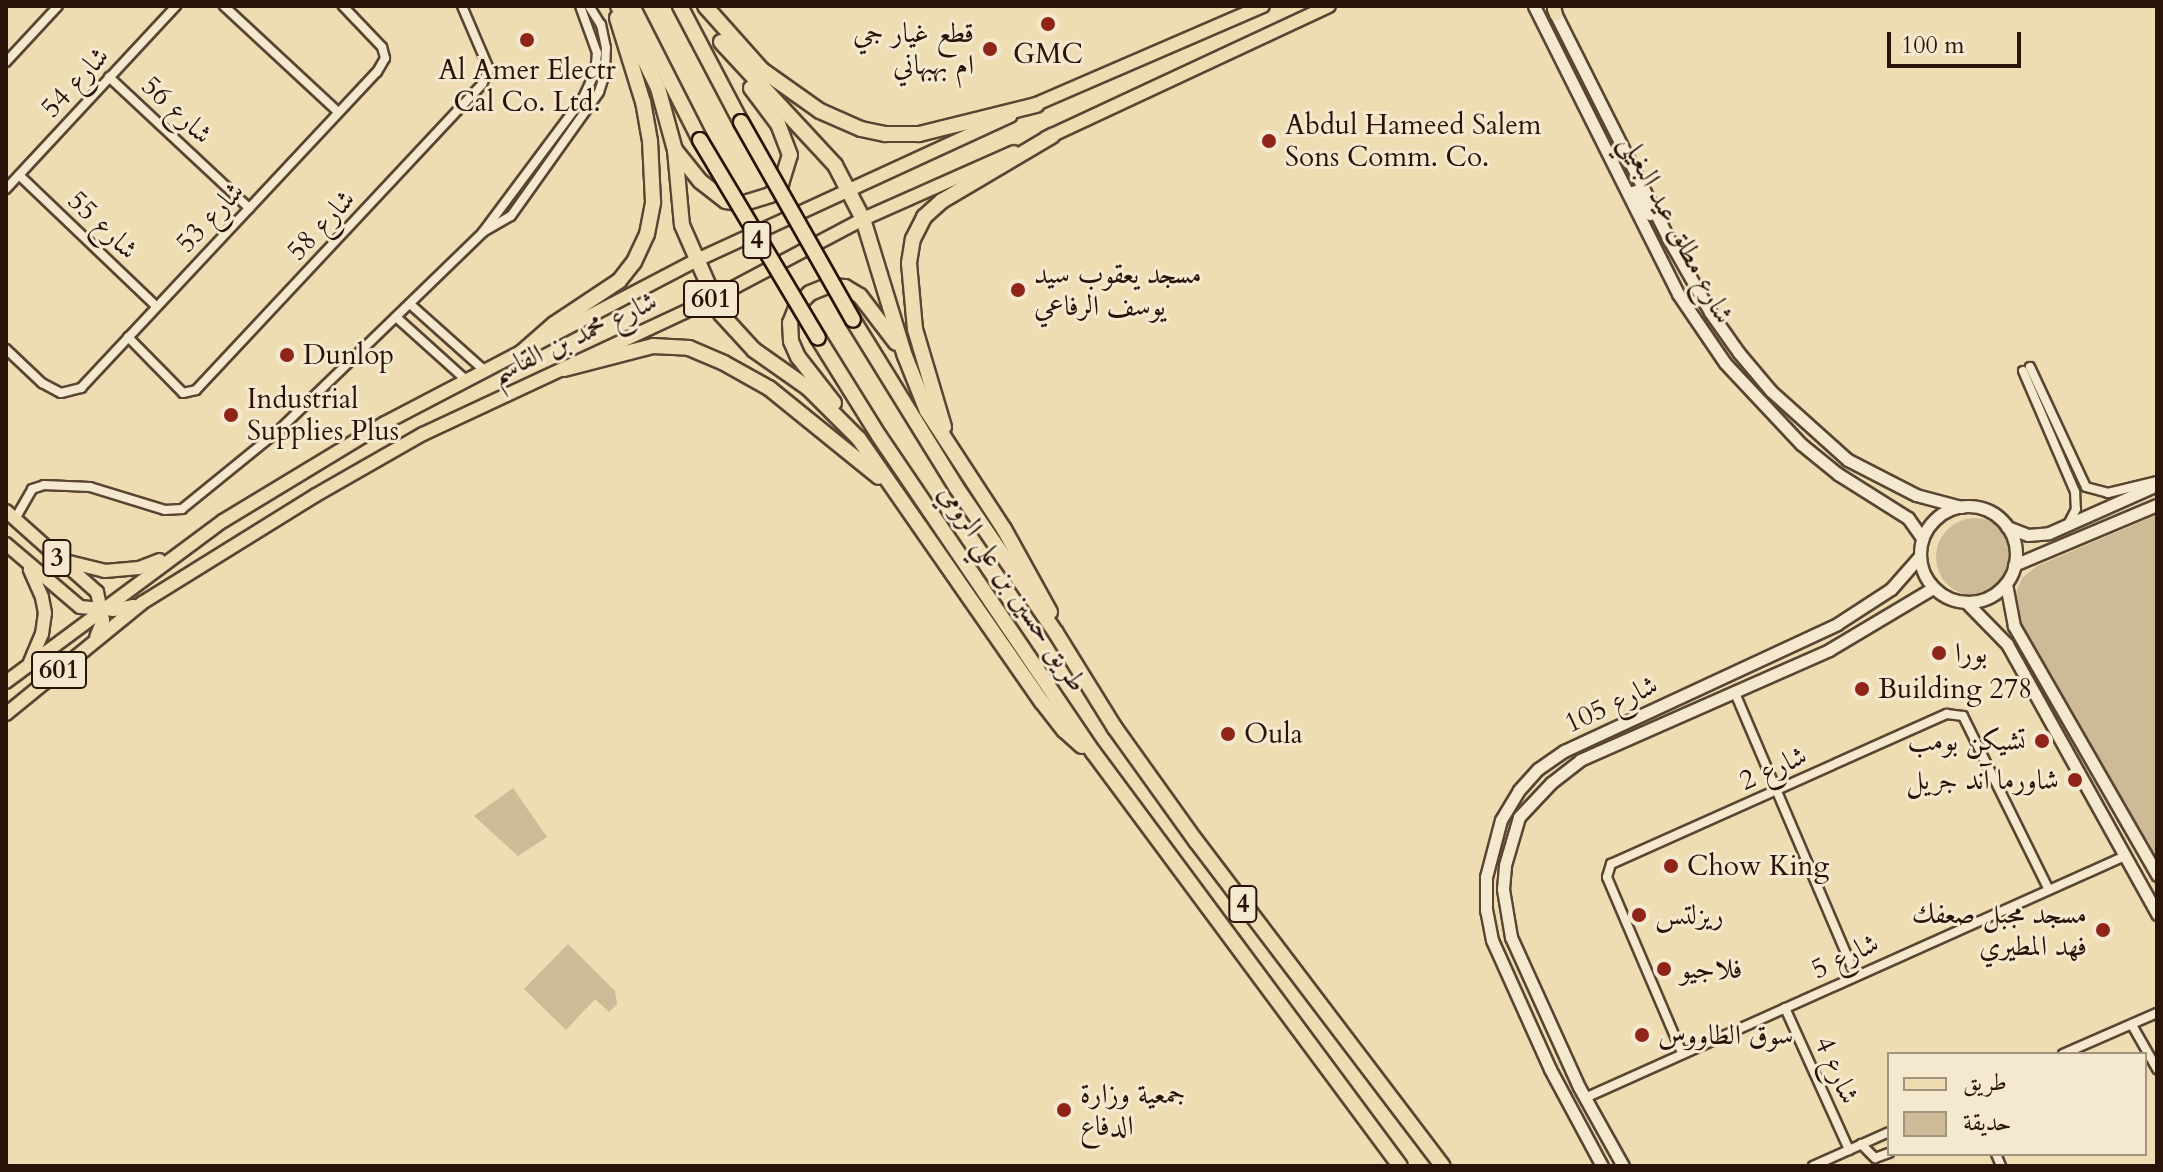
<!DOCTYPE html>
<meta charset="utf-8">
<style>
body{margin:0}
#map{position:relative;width:2163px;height:1172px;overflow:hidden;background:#eeddb3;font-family:Cardo,Amiri,serif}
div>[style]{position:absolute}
.green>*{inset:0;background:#cdba96}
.round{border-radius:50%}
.roads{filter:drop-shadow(2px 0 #5a4532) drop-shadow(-2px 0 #5a4532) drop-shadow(0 2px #5a4532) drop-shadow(0 -2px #5a4532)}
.street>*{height:8px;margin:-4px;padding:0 4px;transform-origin:4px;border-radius:4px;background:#f4e9ce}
.secondary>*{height:11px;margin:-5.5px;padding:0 5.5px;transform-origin:5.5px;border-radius:5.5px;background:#f4e9ce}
.secondary>.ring{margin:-5.5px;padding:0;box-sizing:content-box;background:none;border:11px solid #f4e9ce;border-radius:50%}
.primary>*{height:12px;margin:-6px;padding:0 6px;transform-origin:6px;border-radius:6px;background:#eeddb3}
.highway>*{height:14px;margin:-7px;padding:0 7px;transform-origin:7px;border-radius:7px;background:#eeddb3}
.bridges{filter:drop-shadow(2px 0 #291207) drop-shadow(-2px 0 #291207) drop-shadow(0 2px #291207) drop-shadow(0 -2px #291207)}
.highway-bridge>*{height:14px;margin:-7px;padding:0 7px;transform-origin:7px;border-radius:7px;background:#eeddb3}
.dots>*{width:22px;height:22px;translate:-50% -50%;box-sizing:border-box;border:4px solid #f4e9ce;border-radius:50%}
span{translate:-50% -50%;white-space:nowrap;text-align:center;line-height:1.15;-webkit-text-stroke:6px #f4e9ce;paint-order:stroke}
.shield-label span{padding:2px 6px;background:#f4e9ce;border:2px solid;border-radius:6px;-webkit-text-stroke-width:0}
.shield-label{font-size:26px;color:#291207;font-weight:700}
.poi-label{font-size:28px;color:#291207}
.right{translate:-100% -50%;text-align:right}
.left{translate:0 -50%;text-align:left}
.street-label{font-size:28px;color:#291207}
.frame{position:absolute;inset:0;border:8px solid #291207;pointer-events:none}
.legend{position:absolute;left:1887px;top:1052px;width:260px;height:104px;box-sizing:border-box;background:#f4e9ce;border:2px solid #a3937e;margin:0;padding:10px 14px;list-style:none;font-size:24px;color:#291207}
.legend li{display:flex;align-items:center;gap:16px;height:40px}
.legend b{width:40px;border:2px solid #a3937e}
.scale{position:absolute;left:1887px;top:32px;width:134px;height:36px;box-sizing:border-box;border:4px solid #291207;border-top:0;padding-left:10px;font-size:24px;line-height:28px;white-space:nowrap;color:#291207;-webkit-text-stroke:6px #f4e9ce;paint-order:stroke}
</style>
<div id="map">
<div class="green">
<i style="clip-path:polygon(2157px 515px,2157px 861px,2016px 615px,2015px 594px,2022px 578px,2037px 566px)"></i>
<i class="round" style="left:1936px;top:518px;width:78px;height:78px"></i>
<i style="clip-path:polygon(513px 788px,547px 837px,518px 856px,474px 816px)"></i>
<i style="clip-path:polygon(568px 944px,615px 991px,617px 1004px,609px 1012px,595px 999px,566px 1030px,524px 989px)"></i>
</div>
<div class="roads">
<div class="street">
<i style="left:224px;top:6px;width:156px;rotate:42.9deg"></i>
<i style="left:6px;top:62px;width:76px;rotate:-47.1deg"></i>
<i style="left:109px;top:77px;width:192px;rotate:43.1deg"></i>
<i style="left:19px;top:175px;width:190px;rotate:43.7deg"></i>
<i style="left:6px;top:189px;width:250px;rotate:-47.1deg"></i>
<i style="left:483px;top:232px;width:32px;rotate:-30deg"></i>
<i style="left:511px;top:216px;width:152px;rotate:-54.6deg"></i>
<i style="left:599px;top:92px;width:20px;rotate:-72deg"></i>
<i style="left:605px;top:73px;width:25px;rotate:-88deg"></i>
<i style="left:606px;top:48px;width:24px;rotate:-102deg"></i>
<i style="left:601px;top:25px;width:22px;rotate:-122deg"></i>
<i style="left:410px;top:304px;width:101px;rotate:41.8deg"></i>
<i style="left:396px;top:317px;width:94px;rotate:42deg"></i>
<i style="left:128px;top:337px;width:78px;rotate:45.5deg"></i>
<i style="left:183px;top:393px;width:13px;rotate:-13deg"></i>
<i style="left:196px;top:390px;width:419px;rotate:-46.9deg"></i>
<i style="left:482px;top:84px;width:17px;rotate:-65deg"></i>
<i style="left:489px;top:69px;width:69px;rotate:-113.2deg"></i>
<i style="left:6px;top:349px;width:50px;rotate:43.4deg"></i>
<i style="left:42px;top:383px;width:21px;rotate:28deg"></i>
<i style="left:61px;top:393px;width:21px;rotate:-14deg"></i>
<i style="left:81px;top:388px;width:433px;rotate:-46.9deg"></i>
<i style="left:377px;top:72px;width:16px;rotate:-60deg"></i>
<i style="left:385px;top:58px;width:11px;rotate:-105deg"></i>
<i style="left:382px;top:47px;width:57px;rotate:-133.6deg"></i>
<i style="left:2030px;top:367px;width:132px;rotate:65deg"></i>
<i style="left:2086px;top:487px;width:23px;rotate:15deg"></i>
<i style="left:2108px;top:493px;width:50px;rotate:-13.8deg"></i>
<i style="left:2023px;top:371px;width:132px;rotate:66.7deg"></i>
<i style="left:2075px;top:492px;width:17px;rotate:87deg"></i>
<i style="left:2076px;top:509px;width:18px;rotate:117deg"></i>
<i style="left:15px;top:519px;width:34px;rotate:-60deg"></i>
<i style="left:32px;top:489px;width:13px;rotate:-18deg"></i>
<i style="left:44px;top:485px;width:46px;rotate:2.5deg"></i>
<i style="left:90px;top:487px;width:78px;rotate:17deg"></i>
<i style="left:165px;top:510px;width:17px;rotate:-3deg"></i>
<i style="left:182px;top:509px;width:124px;rotate:-39.1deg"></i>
<i style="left:278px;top:431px;width:286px;rotate:-44.1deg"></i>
<i style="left:483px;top:232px;width:167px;rotate:-53.3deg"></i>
<i style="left:583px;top:98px;width:29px;rotate:-65deg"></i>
<i style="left:595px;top:72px;width:19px;rotate:-84deg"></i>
<i style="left:597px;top:53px;width:50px;rotate:-109.9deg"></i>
<i style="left:1735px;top:693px;width:306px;rotate:66.9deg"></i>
<i style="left:1785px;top:1008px;width:156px;rotate:65.7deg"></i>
<i style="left:2132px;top:1025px;width:51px;rotate:60.4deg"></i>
<i style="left:1682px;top:1053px;width:191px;rotate:-113.1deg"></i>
<i style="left:1607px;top:877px;width:14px;rotate:-73deg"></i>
<i style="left:1611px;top:864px;width:368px;rotate:-24.1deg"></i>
<i style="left:1947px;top:714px;width:16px;rotate:7deg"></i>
<i style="left:1963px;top:716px;width:194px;rotate:63.7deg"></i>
<i style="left:2063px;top:1054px;width:103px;rotate:-23.6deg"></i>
<i style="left:1585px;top:1098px;width:592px;rotate:-24.14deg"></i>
<i style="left:1861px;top:1144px;width:20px;rotate:45deg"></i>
<i style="left:1875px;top:1158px;width:15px;rotate:-20deg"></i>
<i style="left:1996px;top:1154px;width:13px;rotate:67deg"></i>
<i style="left:1813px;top:1166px;width:83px;rotate:-24.1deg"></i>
</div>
<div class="secondary">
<i style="left:1534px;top:6px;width:322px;rotate:63.4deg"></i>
<i style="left:1678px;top:294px;width:83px;rotate:55.7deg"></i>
<i style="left:1725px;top:363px;width:111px;rotate:46.8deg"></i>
<i style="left:1801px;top:444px;width:48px;rotate:39deg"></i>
<i style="left:1838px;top:474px;width:83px;rotate:32.2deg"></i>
<i style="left:1908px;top:518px;width:24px;rotate:55deg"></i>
<i style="left:1553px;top:9px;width:256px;rotate:63.3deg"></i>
<i style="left:1668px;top:238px;width:85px;rotate:60.4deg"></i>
<i style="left:1710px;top:312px;width:50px;rotate:54.7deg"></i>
<i style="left:1739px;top:353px;width:50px;rotate:49.9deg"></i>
<i style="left:1771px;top:391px;width:103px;rotate:41.9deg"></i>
<i style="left:1848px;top:460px;width:76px;rotate:27.2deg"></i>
<i style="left:1916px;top:495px;width:47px;rotate:14.9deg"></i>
<i style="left:1628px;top:193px;width:8px;rotate:-14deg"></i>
<i style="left:1636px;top:191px;width:27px;rotate:59deg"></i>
<i class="ring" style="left:1920px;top:506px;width:85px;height:85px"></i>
<i style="left:2007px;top:527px;width:22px;rotate:21deg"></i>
<i style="left:2028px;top:535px;width:21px;rotate:-5deg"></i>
<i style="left:2049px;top:533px;width:118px;rotate:-24deg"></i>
<i style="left:2014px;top:565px;width:155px;rotate:-22.8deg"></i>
<i style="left:2006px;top:584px;width:43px;rotate:79.2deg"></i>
<i style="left:2014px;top:626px;width:287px;rotate:60.1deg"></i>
<i style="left:1966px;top:602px;width:59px;rotate:45.7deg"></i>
<i style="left:2007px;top:644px;width:309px;rotate:60.9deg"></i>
<i style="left:1602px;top:1166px;width:110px;rotate:-118.2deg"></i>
<i style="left:1550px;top:1069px;width:141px;rotate:-114.2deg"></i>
<i style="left:1492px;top:940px;width:31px;rotate:-101deg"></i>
<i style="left:1486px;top:910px;width:33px;rotate:-90deg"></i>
<i style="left:1486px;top:877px;width:59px;rotate:-75.3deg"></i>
<i style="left:1501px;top:820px;width:35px;rotate:-59deg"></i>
<i style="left:1519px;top:790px;width:28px;rotate:-48deg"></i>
<i style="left:1538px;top:769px;width:32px;rotate:-35deg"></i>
<i style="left:1564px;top:751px;width:301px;rotate:-24.9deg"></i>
<i style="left:1837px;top:624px;width:64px;rotate:-32.9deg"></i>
<i style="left:1891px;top:589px;width:44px;rotate:-48.7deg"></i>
<i style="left:1623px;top:1166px;width:90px;rotate:-119.1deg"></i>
<i style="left:1579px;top:1087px;width:165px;rotate:-114.4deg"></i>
<i style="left:1511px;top:937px;width:49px;rotate:-99.5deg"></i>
<i style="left:1503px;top:889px;width:24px;rotate:-85deg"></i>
<i style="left:1505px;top:865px;width:50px;rotate:-73.7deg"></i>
<i style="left:1519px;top:817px;width:47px;rotate:-46.7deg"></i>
<i style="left:1551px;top:783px;width:37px;rotate:-38deg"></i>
<i style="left:1580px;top:760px;width:272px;rotate:-23.8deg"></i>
<i style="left:1829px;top:650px;width:121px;rotate:-30.8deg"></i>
</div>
<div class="primary">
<i style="left:1554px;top:6px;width:9px;rotate:77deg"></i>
<i style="left:1027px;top:108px;width:257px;rotate:-23.4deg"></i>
<i style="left:1046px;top:138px;width:312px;rotate:-25deg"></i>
<i style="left:6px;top:511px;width:122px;rotate:41.7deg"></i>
<i style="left:97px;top:592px;width:29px;rotate:78deg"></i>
<i style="left:103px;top:620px;width:18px;rotate:112deg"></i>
<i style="left:6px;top:544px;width:97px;rotate:40.4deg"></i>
<i style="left:80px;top:607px;width:33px;rotate:5deg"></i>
<i style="left:113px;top:610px;width:21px;rotate:-11deg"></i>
<i style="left:65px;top:561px;width:41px;rotate:14deg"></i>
<i style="left:105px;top:571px;width:34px;rotate:-5deg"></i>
<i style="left:139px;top:568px;width:22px;rotate:-21deg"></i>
<i style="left:30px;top:662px;width:30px;rotate:-67deg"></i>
<i style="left:42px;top:634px;width:21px;rotate:-82deg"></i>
<i style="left:45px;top:613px;width:16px;rotate:-101deg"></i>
<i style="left:42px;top:597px;width:30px;rotate:-114deg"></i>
<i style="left:6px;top:682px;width:270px;rotate:-36.6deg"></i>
<i style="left:223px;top:521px;width:189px;rotate:-31.2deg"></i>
<i style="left:385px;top:423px;width:352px;rotate:-27.6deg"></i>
<i style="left:697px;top:260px;width:345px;rotate:-24.7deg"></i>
<i style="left:6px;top:714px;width:176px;rotate:-39.2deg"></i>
<i style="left:142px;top:603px;width:205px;rotate:-31.8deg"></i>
<i style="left:316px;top:495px;width:123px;rotate:-29.7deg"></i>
<i style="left:423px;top:434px;width:319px;rotate:-25deg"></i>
<i style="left:712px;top:299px;width:171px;rotate:-27.9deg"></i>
<i style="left:863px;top:219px;width:165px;rotate:-23.9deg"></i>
</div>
<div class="highway">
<i style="left:618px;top:6px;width:91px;rotate:64deg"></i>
<i style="left:658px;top:88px;width:64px;rotate:74.7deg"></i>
<i style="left:675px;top:150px;width:75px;rotate:84.7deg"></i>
<i style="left:682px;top:225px;width:97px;rotate:66.3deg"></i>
<i style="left:721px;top:314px;width:49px;rotate:47.5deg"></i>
<i style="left:754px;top:350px;width:66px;rotate:35.1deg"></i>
<i style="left:808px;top:388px;width:72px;rotate:45deg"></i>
<i style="left:859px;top:439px;width:320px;rotate:55.2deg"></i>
<i style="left:1042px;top:702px;width:36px;rotate:52deg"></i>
<i style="left:1064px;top:730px;width:24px;rotate:42deg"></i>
<i style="left:632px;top:6px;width:150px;rotate:63.1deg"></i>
<i style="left:680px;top:6px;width:131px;rotate:62.3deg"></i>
<i style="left:705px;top:6px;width:86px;rotate:48.3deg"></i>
<i style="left:762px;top:70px;width:71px;rotate:35.3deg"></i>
<i style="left:820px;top:111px;width:45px;rotate:23.7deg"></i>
<i style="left:861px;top:129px;width:25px;rotate:12deg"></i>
<i style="left:885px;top:134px;width:34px"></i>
<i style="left:919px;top:134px;width:121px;rotate:-13.9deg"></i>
<i style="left:721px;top:42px;width:168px;rotate:47.2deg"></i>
<i style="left:835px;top:165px;width:61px;rotate:62.6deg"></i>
<i style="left:863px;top:219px;width:143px;rotate:73deg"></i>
<i style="left:905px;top:356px;width:59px;rotate:68.2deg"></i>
<i style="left:927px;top:411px;width:141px;rotate:56.9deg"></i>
<i style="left:1004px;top:529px;width:95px;rotate:61deg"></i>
<i style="left:675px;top:150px;width:40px;rotate:51deg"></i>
<i style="left:700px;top:181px;width:33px;rotate:38deg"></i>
<i style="left:726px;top:201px;width:15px;rotate:11deg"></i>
<i style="left:741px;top:204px;width:30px;rotate:-17deg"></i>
<i style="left:770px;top:195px;width:16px;rotate:-45deg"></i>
<i style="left:781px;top:184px;width:30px;rotate:-73deg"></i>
<i style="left:790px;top:155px;width:33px;rotate:-111deg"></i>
<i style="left:778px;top:124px;width:45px;rotate:-126.9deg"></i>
<i style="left:853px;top:320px;width:196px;rotate:58.3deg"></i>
<i style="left:956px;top:487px;width:177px;rotate:55.6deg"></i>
<i style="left:1056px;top:633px;width:112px;rotate:58.2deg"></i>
<i style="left:1115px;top:728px;width:139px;rotate:54.4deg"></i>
<i style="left:1196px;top:841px;width:408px;rotate:52.8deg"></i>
<i style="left:818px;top:338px;width:115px;rotate:58.1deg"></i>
<i style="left:879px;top:436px;width:382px;rotate:55.9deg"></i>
<i style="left:1093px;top:752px;width:515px;rotate:53.44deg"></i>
<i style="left:521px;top:353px;width:44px;rotate:-41.3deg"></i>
<i style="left:554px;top:324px;width:78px;rotate:-33.5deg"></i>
<i style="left:619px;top:281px;width:24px;rotate:-52deg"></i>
<i style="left:634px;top:262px;width:31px;rotate:-65deg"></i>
<i style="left:647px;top:234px;width:33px;rotate:-79deg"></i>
<i style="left:653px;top:202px;width:61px;rotate:-92.8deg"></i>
<i style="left:650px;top:141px;width:40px;rotate:-100deg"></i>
<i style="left:643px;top:102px;width:88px;rotate:-107.2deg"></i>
<i style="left:564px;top:369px;width:92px;rotate:-14.5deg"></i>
<i style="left:653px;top:346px;width:36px;rotate:3deg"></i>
<i style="left:689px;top:348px;width:38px;rotate:23deg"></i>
<i style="left:724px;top:363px;width:51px;rotate:29.1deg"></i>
<i style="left:769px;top:388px;width:141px;rotate:39deg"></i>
<i style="left:834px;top:403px;width:58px;rotate:-128deg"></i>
<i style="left:798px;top:357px;width:17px;rotate:-114deg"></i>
<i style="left:791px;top:341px;width:18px;rotate:-93deg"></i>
<i style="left:790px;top:323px;width:18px;rotate:-68deg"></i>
<i style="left:797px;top:306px;width:18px;rotate:-45deg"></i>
<i style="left:810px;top:293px;width:18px;rotate:-22deg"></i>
<i style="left:827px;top:286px;width:18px;rotate:3deg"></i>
<i style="left:845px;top:287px;width:17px;rotate:31deg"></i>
<i style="left:860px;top:296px;width:59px;rotate:52.5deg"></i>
<i style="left:944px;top:427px;width:102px;rotate:-106.5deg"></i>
<i style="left:915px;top:329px;width:66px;rotate:-95.2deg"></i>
<i style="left:909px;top:263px;width:24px;rotate:-81deg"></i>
<i style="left:913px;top:239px;width:25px;rotate:-63deg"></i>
<i style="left:924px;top:217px;width:24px;rotate:-42deg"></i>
<i style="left:942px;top:201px;width:128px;rotate:-30.6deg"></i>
</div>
</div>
<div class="bridges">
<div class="highway-bridge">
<i style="left:741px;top:122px;width:227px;rotate:60.5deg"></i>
<i style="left:700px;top:140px;width:230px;rotate:59.2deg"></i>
</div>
</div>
<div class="dots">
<i style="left:1048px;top:24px;background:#8f2418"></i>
<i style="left:527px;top:40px;background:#8f2418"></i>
<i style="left:990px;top:49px;background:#8f2418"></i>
<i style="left:1269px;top:141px;background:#8f2418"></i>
<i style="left:1018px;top:290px;background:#8f2418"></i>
<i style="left:287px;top:355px;background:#8f2418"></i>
<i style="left:231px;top:415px;background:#8f2418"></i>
<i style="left:1939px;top:653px;background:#8f2418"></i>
<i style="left:1862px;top:689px;background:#8f2418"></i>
<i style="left:1228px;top:734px;background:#8f2418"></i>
<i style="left:2042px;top:741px;background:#8f2418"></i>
<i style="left:2075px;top:780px;background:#8f2418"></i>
<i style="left:1671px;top:866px;background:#8f2418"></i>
<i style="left:1639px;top:915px;background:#8f2418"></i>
<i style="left:2103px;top:930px;background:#8f2418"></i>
<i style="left:1664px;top:969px;background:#8f2418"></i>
<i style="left:1642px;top:1035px;background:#8f2418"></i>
<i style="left:1064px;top:1110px;background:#8f2418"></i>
</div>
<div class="shield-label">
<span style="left:757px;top:240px">4</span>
<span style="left:711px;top:299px">601</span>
<span style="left:57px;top:558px">3</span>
<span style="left:59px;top:670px">601</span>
<span style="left:1243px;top:904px">4</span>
</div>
<div class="poi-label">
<span class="right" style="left:974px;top:49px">قطع غيار جي<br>ام بهبهاني</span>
<span style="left:1048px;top:54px">GMC</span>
<span style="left:527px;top:86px">Al Amer Electr<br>Cal Co. Ltd.</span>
<span class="left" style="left:1285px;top:141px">Abdul Hameed Salem<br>Sons Comm. Co.</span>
<span class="left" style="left:1034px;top:290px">مسجد يعقوب سيد<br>يوسف الرفاعي</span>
<span class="left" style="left:303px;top:355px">Dunlop</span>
<span class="left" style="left:247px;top:415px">Industrial<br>Supplies Plus</span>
<span class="left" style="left:1955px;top:653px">بورا</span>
<span class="left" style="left:1878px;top:689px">Building 278</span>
<span class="left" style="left:1244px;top:734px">Oula</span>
<span class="right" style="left:2026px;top:741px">تشيكن بومب</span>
<span class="right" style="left:2059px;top:780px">شاورما آند جريل</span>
<span class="left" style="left:1687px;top:866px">Chow King</span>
<span class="right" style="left:2087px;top:930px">مسجد مجبل صعفك<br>فهد المطيري</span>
<span class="left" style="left:1655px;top:915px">ريزلتس</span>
<span class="left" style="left:1680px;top:969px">فلاجيو</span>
<span class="left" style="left:1658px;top:1035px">سوق الطاووس</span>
<span class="left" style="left:1080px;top:1110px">جمعية وزارة<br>الدفاع</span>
</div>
<div class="street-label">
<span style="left:75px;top:82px;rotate:-47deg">شارع 54</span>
<span style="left:177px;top:110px;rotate:43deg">شارع 56</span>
<span style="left:210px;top:217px;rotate:-47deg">شارع 53</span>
<span style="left:103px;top:225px;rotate:44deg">شارع 55</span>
<span style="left:321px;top:225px;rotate:-47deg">شارع 58</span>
<span style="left:1677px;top:229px;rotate:62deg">شارع مطلق عيد البغيلي</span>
<span style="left:574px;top:337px;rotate:-25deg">شارع محمد بن القاسم</span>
<span style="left:1013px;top:588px;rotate:56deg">طريق حسين بن علي الرومي</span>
<span style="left:1611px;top:704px;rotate:-25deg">شارع 105</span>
<span style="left:1773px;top:768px;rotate:-24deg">شارع 2</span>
<span style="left:1845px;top:956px;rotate:-25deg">شارع 5</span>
<span style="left:1837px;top:1070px;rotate:66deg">شارع 4</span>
</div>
<div class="frame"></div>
<ul class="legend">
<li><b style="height:10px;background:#eeddb3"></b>طريق</li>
<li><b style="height:22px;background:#cdba96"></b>حديقة</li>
</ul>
<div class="scale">100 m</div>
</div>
